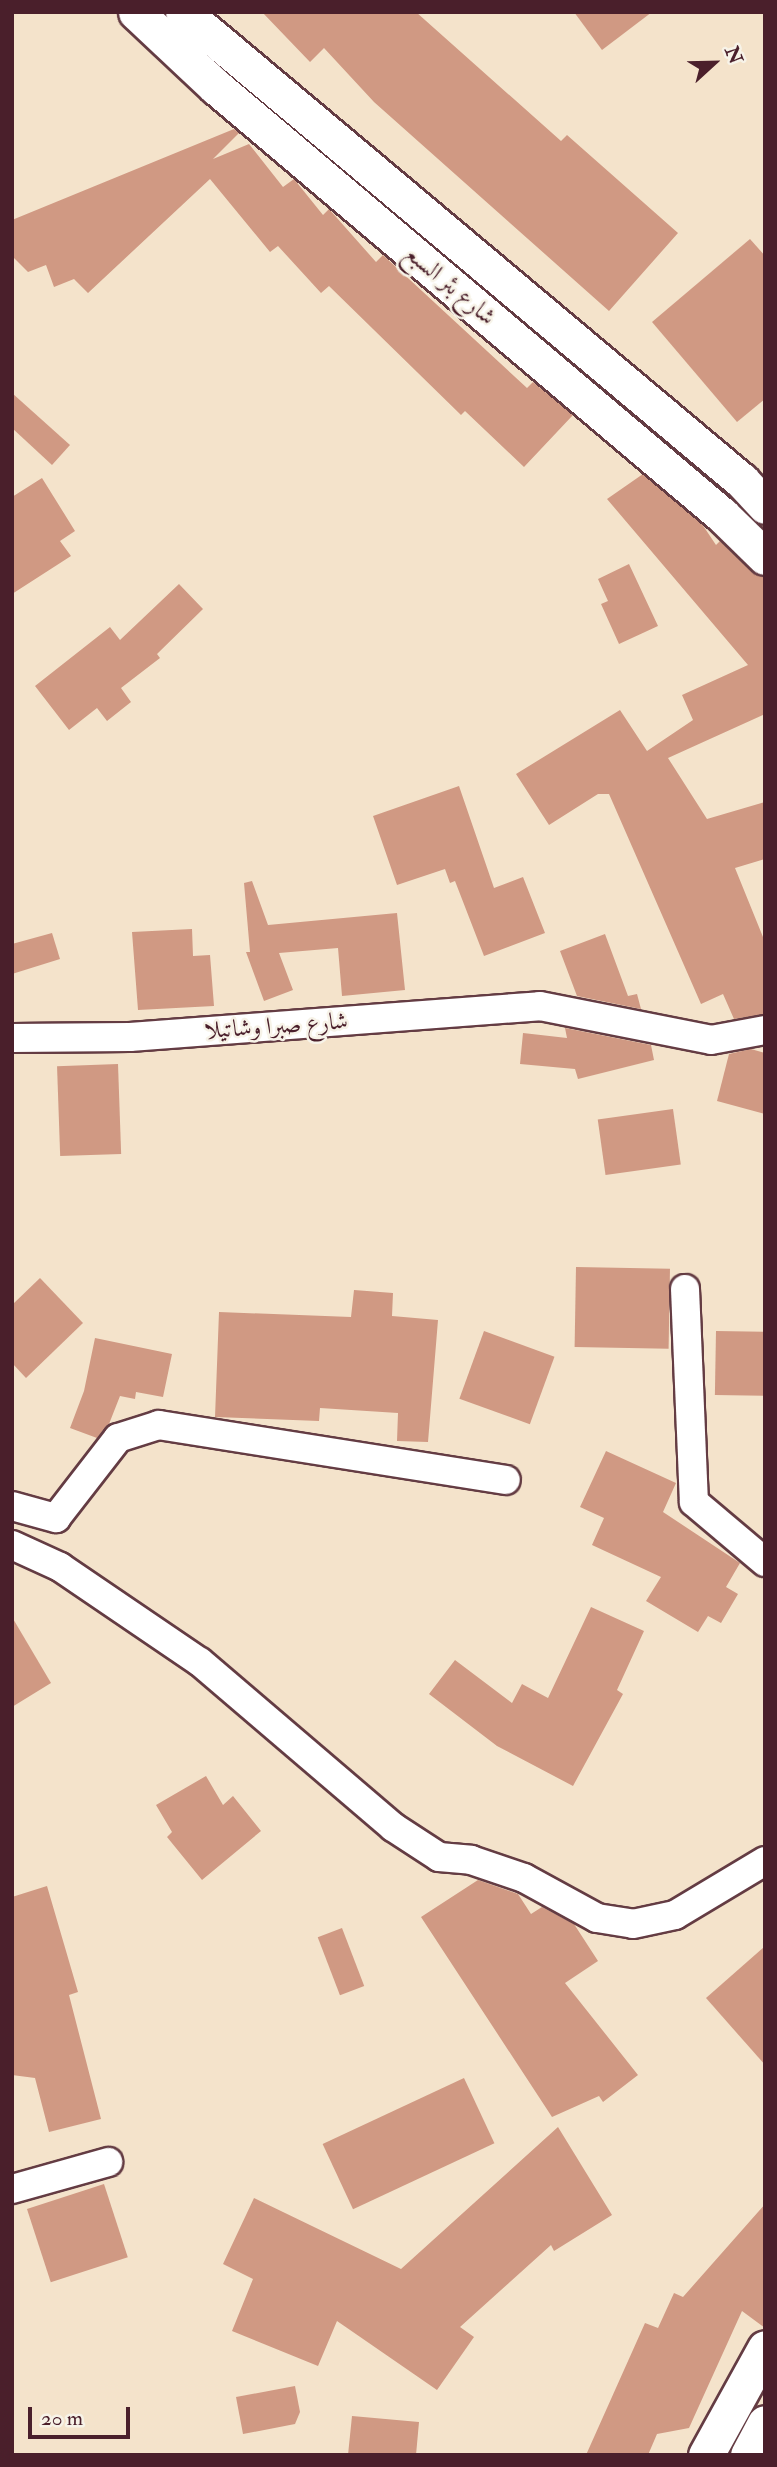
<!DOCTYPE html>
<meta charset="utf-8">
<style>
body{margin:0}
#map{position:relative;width:777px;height:2467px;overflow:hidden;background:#f4e3cb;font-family:"IM FELL Double Pica",Amiri,serif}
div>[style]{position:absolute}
.building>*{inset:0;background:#d09983;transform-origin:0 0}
.roads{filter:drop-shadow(2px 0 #643c43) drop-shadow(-2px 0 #643c43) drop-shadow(0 2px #643c43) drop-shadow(0 -2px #643c43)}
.minor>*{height:28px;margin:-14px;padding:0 14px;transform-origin:14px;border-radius:14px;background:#fff}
.tertiary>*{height:35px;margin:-17.5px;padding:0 17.5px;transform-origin:17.5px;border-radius:17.5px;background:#fff}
span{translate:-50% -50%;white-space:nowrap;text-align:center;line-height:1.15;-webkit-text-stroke:5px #f7f3e8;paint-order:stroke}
.street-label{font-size:24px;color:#4a1f2b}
.frame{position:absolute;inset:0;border:14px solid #4a1f2b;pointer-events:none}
.north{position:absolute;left:679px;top:28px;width:70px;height:70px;-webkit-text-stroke:5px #f7f3e8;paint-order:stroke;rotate:68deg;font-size:19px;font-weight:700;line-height:28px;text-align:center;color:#4a1f2b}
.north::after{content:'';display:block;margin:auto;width:24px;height:32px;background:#4a1f2b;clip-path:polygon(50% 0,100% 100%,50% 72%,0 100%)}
.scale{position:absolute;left:28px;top:2407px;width:102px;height:32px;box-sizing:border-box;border:4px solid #4a1f2b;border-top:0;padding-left:9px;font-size:21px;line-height:24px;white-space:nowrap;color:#4a1f2b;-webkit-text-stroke:5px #f7f3e8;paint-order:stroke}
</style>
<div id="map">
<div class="building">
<i style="clip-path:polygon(262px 12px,416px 12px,561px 141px,567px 135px,678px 233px,609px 311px,374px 102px,324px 48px,310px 62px)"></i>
<i style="clip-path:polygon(574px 12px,652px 12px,602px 50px)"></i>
<i style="clip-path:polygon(234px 129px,239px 133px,213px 159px,249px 144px,283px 187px,294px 179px,323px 215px,329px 209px,376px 262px,383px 255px,527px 388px,533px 382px,573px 415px,524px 467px,465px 411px,461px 415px,329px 286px,321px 293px,278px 246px,270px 252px,210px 179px,88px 293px,74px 279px,54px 287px,46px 265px,28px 272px,12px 256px,12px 220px)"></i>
<i style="clip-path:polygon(750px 239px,765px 256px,765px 399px,737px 422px,652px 322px)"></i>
<i style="clip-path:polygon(12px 393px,70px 445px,52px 465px,12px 428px)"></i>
<i style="clip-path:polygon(643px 474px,702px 524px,716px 545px,720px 541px,751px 571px,765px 577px,765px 714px,668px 758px,707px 819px,765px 802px,765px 859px,735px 868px,765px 942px,765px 1014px,734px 1019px,723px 994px,701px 1004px,609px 794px,598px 794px,549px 825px,516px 774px,620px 710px,647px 751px,693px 720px,682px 695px,748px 665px,607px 499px)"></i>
<i style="clip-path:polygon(42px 478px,75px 531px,60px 541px,71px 556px,12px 594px,12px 497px)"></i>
<i style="clip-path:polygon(629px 564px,658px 626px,619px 644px,601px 604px,608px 601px,598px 579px)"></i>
<i style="clip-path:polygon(179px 584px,203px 609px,157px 654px,160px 658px,121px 688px,131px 702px,107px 721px,97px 708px,69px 730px,35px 686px,110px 627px,120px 640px)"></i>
<i style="clip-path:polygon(459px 786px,494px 888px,523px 877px,545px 933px,484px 956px,455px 881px,450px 883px,445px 869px,397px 885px,373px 816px)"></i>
<i style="clip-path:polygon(252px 881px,268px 925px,397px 913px,405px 990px,342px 996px,338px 948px,279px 953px,293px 990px,264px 1001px,246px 952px,250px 952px,244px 883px)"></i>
<i style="clip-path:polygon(192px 929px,193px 956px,210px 955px,214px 1006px,138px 1010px,132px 932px)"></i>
<i style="clip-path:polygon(52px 933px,60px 959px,12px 974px,12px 944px)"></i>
<i style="clip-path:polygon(605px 934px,628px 996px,637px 994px,641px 1009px,577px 996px,560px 951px)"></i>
<i style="clip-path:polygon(565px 1028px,651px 1045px,654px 1060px,578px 1079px,575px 1069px,520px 1064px,523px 1033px,567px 1038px)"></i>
<i style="clip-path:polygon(751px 1049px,765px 1053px,765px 1114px,717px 1101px,729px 1054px)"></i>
<i style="left:118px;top:1064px;width:90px;height:61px;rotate:88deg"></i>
<i style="left:673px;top:1109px;width:56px;height:76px;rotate:82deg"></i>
<i style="left:576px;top:1267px;width:94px;height:80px;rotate:1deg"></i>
<i style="clip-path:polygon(40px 1278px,83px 1323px,26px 1378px,12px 1363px,12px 1305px)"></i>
<i style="clip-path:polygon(354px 1290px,393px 1293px,392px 1316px,438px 1320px,428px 1442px,397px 1441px,398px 1413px,320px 1408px,319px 1421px,215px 1417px,219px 1312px,351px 1317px)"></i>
<i style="left:484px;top:1331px;width:75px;height:72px;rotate:20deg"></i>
<i style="left:716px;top:1331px;width:49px;height:64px;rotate:1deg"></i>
<i style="clip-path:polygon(95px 1338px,172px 1354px,163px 1397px,136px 1392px,135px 1399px,120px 1396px,109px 1424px,97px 1438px,70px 1428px,84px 1391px)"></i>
<i style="clip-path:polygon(606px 1451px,676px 1483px,663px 1512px,740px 1563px,726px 1587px,738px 1594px,721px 1623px,708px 1616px,698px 1632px,646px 1601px,661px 1577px,592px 1545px,604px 1518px,580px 1507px)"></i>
<i style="clip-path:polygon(591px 1607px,644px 1631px,617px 1690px,623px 1694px,573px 1786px,497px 1746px,429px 1694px,455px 1660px,512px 1703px,522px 1684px,548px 1698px)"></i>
<i style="clip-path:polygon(12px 1617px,51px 1683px,12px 1707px)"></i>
<i style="clip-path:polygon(206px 1776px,223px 1805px,233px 1796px,261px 1831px,202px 1880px,167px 1837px,172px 1832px,156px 1805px)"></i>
<i style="clip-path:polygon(478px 1880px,518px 1894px,531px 1914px,542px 1907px,574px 1924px,598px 1961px,565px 1983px,638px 2075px,603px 2102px,599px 2096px,552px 2117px,421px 1917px)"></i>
<i style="clip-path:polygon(47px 1886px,78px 1992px,69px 1995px,101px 2119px,49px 2132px,35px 2078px,12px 2075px,12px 1897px)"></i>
<i style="left:342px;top:1928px;width:62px;height:26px;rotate:69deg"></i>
<i style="clip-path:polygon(765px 1946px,765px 2065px,706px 1998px)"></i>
<i style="left:464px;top:2078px;width:72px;height:156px;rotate:65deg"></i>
<i style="clip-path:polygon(558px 2127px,612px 2215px,554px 2251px,551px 2245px,460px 2327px,474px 2337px,437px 2390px,337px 2321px,318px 2366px,232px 2331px,253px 2279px,223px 2264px,254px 2198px,401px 2269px)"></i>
<i style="left:104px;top:2184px;width:77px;height:81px;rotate:72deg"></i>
<i style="clip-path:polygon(765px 2204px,765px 2328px,742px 2311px,689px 2428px,657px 2434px,648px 2455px,586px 2455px,645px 2323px,658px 2328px,674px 2293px,683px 2297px)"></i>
<i style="clip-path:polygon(295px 2386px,300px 2412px,295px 2424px,243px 2434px,236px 2397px)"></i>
<i style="clip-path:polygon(352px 2416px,419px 2422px,416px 2455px,348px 2455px)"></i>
</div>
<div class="roads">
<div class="minor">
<i style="left:12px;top:1038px;width:118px;rotate:-0.5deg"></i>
<i style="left:130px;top:1037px;width:411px;rotate:-4.3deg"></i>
<i style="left:540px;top:1006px;width:174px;rotate:11.2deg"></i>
<i style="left:711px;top:1040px;width:55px;rotate:-10.5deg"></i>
<i style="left:685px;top:1289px;width:213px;rotate:87.6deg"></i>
<i style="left:694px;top:1502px;width:93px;rotate:40.2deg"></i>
<i style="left:12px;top:1506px;width:46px;rotate:15.3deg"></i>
<i style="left:56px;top:1518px;width:101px;rotate:-52.2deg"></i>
<i style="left:118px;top:1438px;width:43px;rotate:-17.6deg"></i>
<i style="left:159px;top:1425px;width:351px;rotate:9deg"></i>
<i style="left:12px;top:1545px;width:53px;rotate:24.6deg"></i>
<i style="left:60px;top:1567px;width:169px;rotate:34.2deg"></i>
<i style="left:200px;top:1662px;width:254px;rotate:40.5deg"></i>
<i style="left:393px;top:1827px;width:55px;rotate:33.1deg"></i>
<i style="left:439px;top:1857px;width:32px;rotate:5deg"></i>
<i style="left:471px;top:1860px;width:56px;rotate:18.8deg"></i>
<i style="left:524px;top:1878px;width:83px;rotate:28.7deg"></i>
<i style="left:597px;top:1918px;width:36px;rotate:9deg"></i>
<i style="left:633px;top:1924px;width:43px;rotate:-12.1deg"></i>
<i style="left:675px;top:1915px;width:105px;rotate:-31deg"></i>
<i style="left:12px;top:2189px;width:100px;rotate:-15.7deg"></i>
</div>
<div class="tertiary">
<i style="left:136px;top:12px;width:110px;rotate:43.2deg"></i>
<i style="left:216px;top:87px;width:663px;rotate:40.23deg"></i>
<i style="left:722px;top:515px;width:60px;rotate:44.3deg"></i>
<i style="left:183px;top:12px;width:730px;rotate:40deg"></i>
<i style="left:742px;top:481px;width:34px;rotate:47deg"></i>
<i style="left:706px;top:2455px;width:122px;rotate:-61.1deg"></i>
<i style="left:748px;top:2455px;width:36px;rotate:-62deg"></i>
</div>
</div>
<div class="street-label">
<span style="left:450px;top:285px;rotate:40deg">شارع بئر السبع</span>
<span style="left:276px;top:1026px;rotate:-4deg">شارع صبرا وشاتيلا</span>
</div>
<div class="frame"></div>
<div class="north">N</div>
<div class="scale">20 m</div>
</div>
